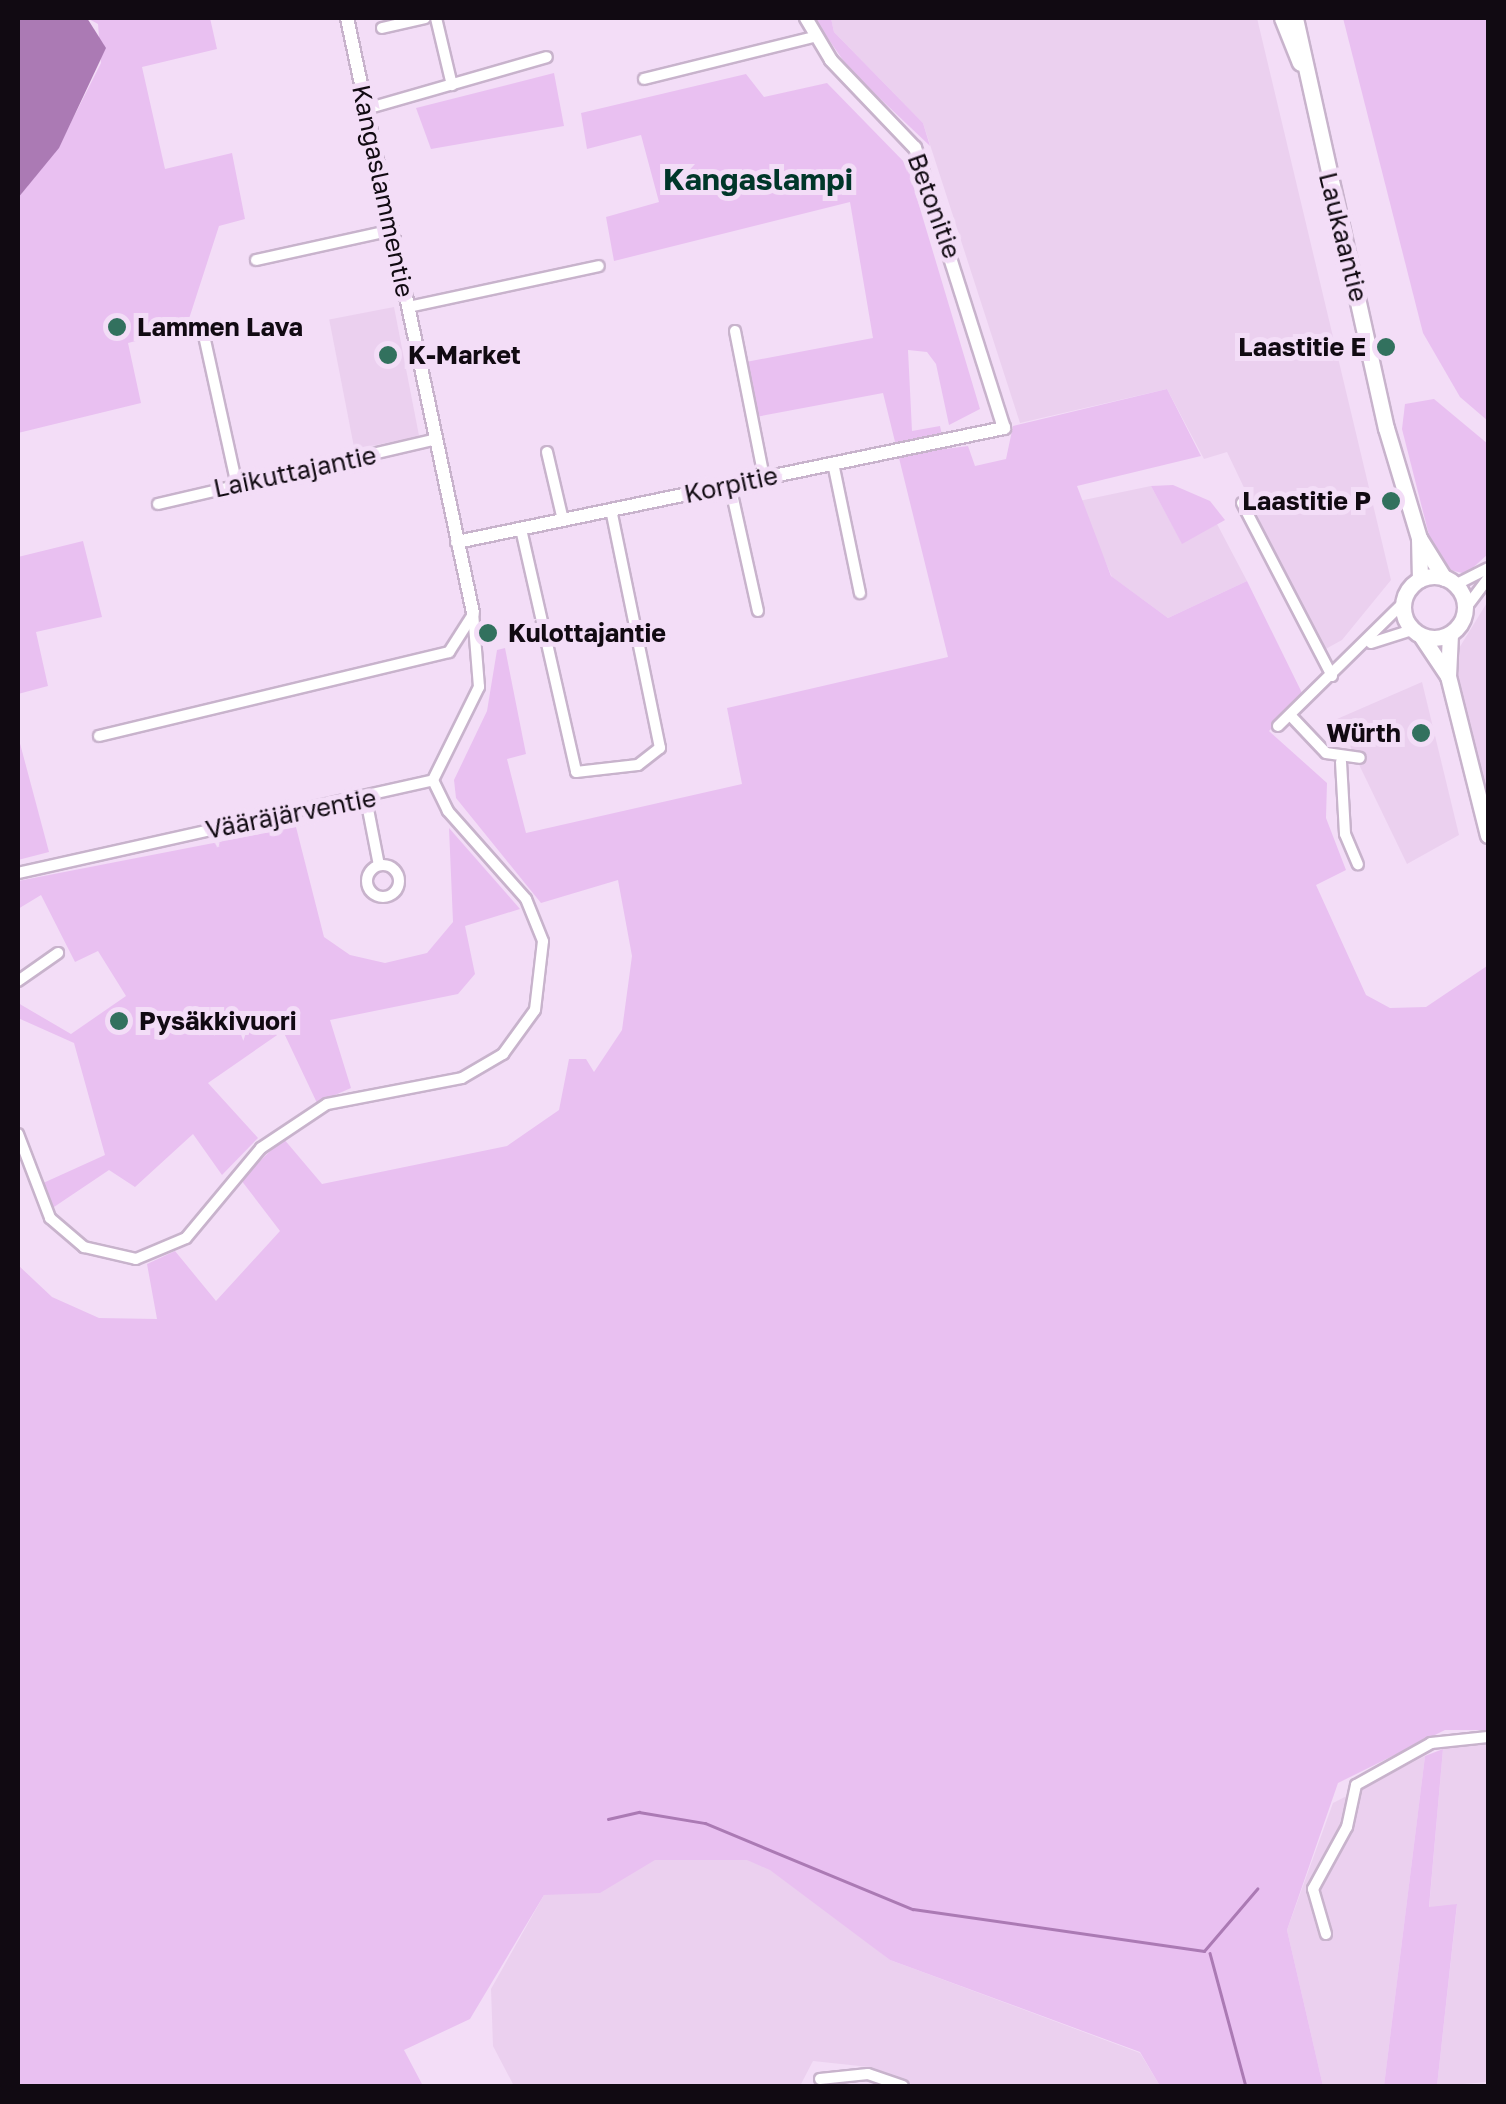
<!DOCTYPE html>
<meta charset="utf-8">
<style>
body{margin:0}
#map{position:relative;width:1506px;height:2104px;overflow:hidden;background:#f3ddf7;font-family:"Golos Text",sans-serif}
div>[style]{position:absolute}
.built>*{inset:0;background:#ebd0ef;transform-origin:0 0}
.green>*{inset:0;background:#e9c0f1}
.water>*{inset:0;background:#ab7ab4}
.stream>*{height:2.5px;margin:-1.25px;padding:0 1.25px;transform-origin:1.25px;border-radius:1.25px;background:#ab7ab4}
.roads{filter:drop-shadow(2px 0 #c8b3cc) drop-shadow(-2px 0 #c8b3cc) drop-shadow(0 2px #c8b3cc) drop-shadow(0 -2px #c8b3cc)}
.minor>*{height:10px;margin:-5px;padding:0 5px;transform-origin:5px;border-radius:5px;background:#fff}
.minor>.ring{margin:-5px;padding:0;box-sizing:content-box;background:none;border:10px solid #fff;border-radius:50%}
.tertiary>*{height:12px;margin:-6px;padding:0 6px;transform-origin:6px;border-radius:6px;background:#fff}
.secondary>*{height:15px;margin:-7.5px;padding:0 7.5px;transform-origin:7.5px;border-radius:7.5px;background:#fff}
.secondary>.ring{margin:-7.5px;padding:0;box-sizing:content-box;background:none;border:15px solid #fff;border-radius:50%}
.dots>*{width:28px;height:28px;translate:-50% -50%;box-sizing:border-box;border:5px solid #f3ddf7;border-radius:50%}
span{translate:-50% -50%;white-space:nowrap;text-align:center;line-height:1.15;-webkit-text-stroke:10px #f3ddf7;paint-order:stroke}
.street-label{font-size:25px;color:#110a12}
.poi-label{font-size:25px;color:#110a12;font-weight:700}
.left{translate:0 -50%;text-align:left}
.right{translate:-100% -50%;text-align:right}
.quarter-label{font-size:30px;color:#003729;font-weight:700}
.frame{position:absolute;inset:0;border:20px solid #110a12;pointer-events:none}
</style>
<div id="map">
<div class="built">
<i style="clip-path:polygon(831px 18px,1257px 18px,1391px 580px,1342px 640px,1322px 651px,1227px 452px,1204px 459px,1167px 389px,1020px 423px,923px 123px,834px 32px)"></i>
<i style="left:394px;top:307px;width:132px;height:66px;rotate:79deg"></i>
<i style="clip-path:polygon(1151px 486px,1182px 543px,1217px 524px,1247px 581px,1168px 618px,1112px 577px,1079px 501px)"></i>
<i style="clip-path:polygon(1488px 601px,1488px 788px,1484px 790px,1453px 658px)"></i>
<i style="clip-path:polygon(1422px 682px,1459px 835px,1407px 864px,1337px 719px)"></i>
<i style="clip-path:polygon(1488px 1742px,1488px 2082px,1437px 2086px,1457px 1905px,1429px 1908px,1443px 1749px)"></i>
<i style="clip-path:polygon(1425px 1756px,1384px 2086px,1323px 2086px,1287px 1930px,1333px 1803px)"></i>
<i style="clip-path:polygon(654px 1860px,765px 1860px,890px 1960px,1140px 2053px,1160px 2086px,916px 2086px,869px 2067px,813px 2061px,800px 2086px,514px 2086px,493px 2046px,491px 1989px,544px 1895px)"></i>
</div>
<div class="green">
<i style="clip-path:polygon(87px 18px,210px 18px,217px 49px,142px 67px,165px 169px,232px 153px,245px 219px,219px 226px,186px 328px,128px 343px,141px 403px,18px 433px,18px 198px,58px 148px,101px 63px,98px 24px)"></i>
<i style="clip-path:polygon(814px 18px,831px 18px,834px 32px,923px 123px,930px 146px,849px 69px)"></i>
<i style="clip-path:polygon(1343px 18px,1488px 18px,1488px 421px,1460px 397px,1423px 333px)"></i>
<i style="clip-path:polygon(554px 73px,564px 126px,431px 149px,416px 108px)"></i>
<i style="clip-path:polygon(746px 74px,764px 97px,827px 83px,907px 165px,980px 409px,949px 425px,936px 364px,927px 352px,908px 350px,912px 431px,940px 426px,945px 449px,968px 446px,975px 466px,1006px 459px,1013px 426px,1167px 389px,1201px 456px,1077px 486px,1111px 576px,1168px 618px,1247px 581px,1304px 697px,1269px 731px,1327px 783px,1326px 818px,1346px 870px,1316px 885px,1366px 995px,1390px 1008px,1426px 1007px,1487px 966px,1488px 1730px,1445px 1730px,1338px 1783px,1287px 1930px,1323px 2086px,1160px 2086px,1140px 2052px,890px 1960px,770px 1870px,747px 1860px,655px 1860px,600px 1893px,544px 1895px,470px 2019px,404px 2050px,423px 2086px,18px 2086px,18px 1265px,52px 1297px,99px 1318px,157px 1319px,147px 1264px,175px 1251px,216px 1301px,280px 1231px,241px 1180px,283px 1138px,322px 1184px,507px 1146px,559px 1110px,569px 1059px,586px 1059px,594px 1072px,622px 1030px,632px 956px,618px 880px,541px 903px,456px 798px,454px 780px,487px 711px,497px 650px,505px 648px,526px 754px,507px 759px,526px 833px,742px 784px,727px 708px,948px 657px,883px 393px,756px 417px,746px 362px,873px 338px,850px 202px,614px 261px,606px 217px,659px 202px,641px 135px,587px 149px,581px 113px)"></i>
<i style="clip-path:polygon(1434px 399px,1488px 444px,1488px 554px,1466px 574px,1450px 570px,1430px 539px,1402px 429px,1405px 404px)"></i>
<i style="clip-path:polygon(1173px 485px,1210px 501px,1225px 520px,1182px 544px,1151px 486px)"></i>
<i style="clip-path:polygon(83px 541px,102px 617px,36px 632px,48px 686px,18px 694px,18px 557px)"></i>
<i style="clip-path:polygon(18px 736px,49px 852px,18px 860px)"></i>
<i style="clip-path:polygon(296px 827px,324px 937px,350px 955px,385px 963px,427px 953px,453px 922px,449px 828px,520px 909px,465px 926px,475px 974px,458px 994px,330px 1020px,351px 1088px,317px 1103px,283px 1031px,208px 1083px,258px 1138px,222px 1175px,193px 1134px,135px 1187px,109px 1170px,51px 1209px,41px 1184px,105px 1155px,74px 1043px,18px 1018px,18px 1003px,71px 1034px,126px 996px,98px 951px,75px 962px,41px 895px,18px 909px,18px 881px)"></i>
<i style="clip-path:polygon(1443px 1749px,1429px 1907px,1457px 1904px,1437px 2086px,1384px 2086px,1425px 1756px)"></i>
</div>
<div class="water">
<i style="clip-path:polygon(18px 18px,87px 18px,106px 48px,59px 148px,18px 198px)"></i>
</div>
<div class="stream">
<i style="left:608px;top:1819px;width:32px;rotate:-13deg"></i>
<i style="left:639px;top:1812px;width:67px;rotate:9.5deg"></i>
<i style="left:705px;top:1823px;width:225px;rotate:22.5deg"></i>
<i style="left:913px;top:1909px;width:294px;rotate:8.2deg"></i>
<i style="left:1204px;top:1951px;width:82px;rotate:-49.5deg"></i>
<i style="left:1210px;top:1953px;width:138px;rotate:74.9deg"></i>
</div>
<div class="roads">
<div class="minor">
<i style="left:436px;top:18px;width:69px;rotate:76.6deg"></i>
<i style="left:382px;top:28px;width:44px;rotate:-13.1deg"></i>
<i style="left:644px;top:79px;width:175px;rotate:-13.9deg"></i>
<i style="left:366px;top:109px;width:188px;rotate:-16deg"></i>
<i style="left:256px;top:260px;width:139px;rotate:-12.4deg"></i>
<i style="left:408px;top:307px;width:195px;rotate:-12.1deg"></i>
<i style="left:203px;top:331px;width:158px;rotate:77.6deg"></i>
<i style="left:735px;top:331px;width:150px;rotate:78.8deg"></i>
<i style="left:547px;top:452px;width:70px;rotate:76.8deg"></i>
<i style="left:833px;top:463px;width:133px;rotate:78.3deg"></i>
<i style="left:730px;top:485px;width:129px;rotate:77.5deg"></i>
<i style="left:1242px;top:503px;width:195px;rotate:62.5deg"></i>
<i style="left:158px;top:504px;width:282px;rotate:-13.1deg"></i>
<i style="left:521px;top:529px;width:249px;rotate:77.2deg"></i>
<i style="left:576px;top:772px;width:62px;rotate:-6.4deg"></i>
<i style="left:638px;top:765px;width:28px;rotate:-38deg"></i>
<i style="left:660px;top:748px;width:243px;rotate:-101.6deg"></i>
<i style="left:1455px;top:585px;width:37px;rotate:-27deg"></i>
<i style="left:1465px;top:609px;width:39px;rotate:-53deg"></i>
<i style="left:1371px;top:643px;width:43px;rotate:-17.6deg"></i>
<i style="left:1290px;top:715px;width:52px;rotate:46.5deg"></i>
<i style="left:1326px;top:753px;width:34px;rotate:8deg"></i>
<i style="left:1278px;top:726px;width:174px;rotate:-44.5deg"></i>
<i style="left:99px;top:736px;width:360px;rotate:-13.5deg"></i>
<i style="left:449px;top:652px;width:43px;rotate:-57.4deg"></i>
<i style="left:1341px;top:762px;width:72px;rotate:86.8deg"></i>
<i style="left:1345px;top:834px;width:33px;rotate:67deg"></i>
<i style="left:366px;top:799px;width:67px;rotate:78.9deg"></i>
<i class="ring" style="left:367px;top:865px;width:22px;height:22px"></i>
<i style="left:18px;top:873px;width:425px;rotate:-12.6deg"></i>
<i style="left:433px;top:780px;width:104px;rotate:-63.7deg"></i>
<i style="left:479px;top:687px;width:74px;rotate:-94.6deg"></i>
<i style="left:18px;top:981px;width:49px;rotate:-35deg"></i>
<i style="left:18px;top:1134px;width:90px;rotate:69.1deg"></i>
<i style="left:50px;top:1218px;width:45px;rotate:40.5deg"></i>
<i style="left:84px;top:1247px;width:53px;rotate:13deg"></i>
<i style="left:136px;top:1259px;width:54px;rotate:-22.8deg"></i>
<i style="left:186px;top:1238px;width:117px;rotate:-50.2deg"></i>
<i style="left:261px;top:1148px;width:79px;rotate:-33.7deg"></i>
<i style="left:327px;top:1104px;width:137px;rotate:-10.9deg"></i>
<i style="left:462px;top:1078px;width:48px;rotate:-30.3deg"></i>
<i style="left:503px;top:1054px;width:54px;rotate:-54deg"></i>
<i style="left:535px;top:1010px;width:69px;rotate:-83.4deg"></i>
<i style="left:543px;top:941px;width:45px;rotate:-112deg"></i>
<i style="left:526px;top:899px;width:118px;rotate:-131.6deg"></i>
<i style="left:448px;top:811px;width:34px;rotate:-116deg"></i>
<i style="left:1326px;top:1934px;width:47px;rotate:-106.1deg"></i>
<i style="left:1313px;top:1889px;width:71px;rotate:-61.3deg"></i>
<i style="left:1347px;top:1827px;width:43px;rotate:-77.9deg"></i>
<i style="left:1356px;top:1785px;width:86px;rotate:-29.2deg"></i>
<i style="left:1431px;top:1743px;width:57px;rotate:-6deg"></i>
<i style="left:820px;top:2079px;width:48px;rotate:-5.9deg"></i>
<i style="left:868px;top:2074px;width:37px;rotate:19deg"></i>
</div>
<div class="tertiary">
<i style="left:347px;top:18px;width:608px;rotate:78.04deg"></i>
<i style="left:457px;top:542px;width:559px;rotate:-11.77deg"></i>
<i style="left:1004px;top:428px;width:294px;rotate:-107.6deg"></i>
<i style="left:915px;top:148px;width:122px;rotate:-133.7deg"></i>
<i style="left:831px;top:60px;width:49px;rotate:-120.8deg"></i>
</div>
<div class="secondary">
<i style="left:1282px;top:18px;width:48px;rotate:68.2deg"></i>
<i style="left:1295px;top:18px;width:420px;rotate:77.5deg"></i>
<i style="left:1386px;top:428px;width:115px;rotate:73.3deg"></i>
<i style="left:1419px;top:538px;width:41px;rotate:88.6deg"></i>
<i style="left:1419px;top:538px;width:47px;rotate:58deg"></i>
<i class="ring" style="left:1403px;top:576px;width:47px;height:47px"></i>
<i style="left:1450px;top:634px;width:42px;rotate:92.7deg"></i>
<i style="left:1448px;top:676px;width:164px;rotate:75.9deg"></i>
<i style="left:1422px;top:637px;width:47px;rotate:56.3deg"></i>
</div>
</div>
<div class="dots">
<i style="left:117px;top:327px;background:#32715e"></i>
<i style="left:1386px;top:347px;background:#32715e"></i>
<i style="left:388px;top:355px;background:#32715e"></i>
<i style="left:1391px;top:501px;background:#32715e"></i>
<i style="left:488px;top:633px;background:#32715e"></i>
<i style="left:1421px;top:733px;background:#32715e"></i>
<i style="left:119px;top:1021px;background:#32715e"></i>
</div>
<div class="street-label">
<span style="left:383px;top:191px;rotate:78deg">Kangaslammentie</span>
<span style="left:934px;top:206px;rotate:70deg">Betonitie</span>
<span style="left:1343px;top:237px;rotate:76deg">Laukaantie</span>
<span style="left:295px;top:472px;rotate:-12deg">Laikuttajantie</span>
<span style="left:731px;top:485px;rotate:-12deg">Korpitie</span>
<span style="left:291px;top:814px;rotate:-11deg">Vääräjärventie</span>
</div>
<div class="poi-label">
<span class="left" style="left:137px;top:327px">Lammen Lava</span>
<span class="right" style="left:1366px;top:347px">Laastitie E</span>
<span class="left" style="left:408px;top:355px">K-Market</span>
<span class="right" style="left:1371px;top:501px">Laastitie P</span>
<span class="left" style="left:508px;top:633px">Kulottajantie</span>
<span class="right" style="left:1401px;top:733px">Würth</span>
<span class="left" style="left:139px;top:1021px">Pysäkkivuori</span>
</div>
<div class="quarter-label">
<span style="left:758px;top:179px">Kangaslampi</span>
</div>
<div class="frame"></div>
</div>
